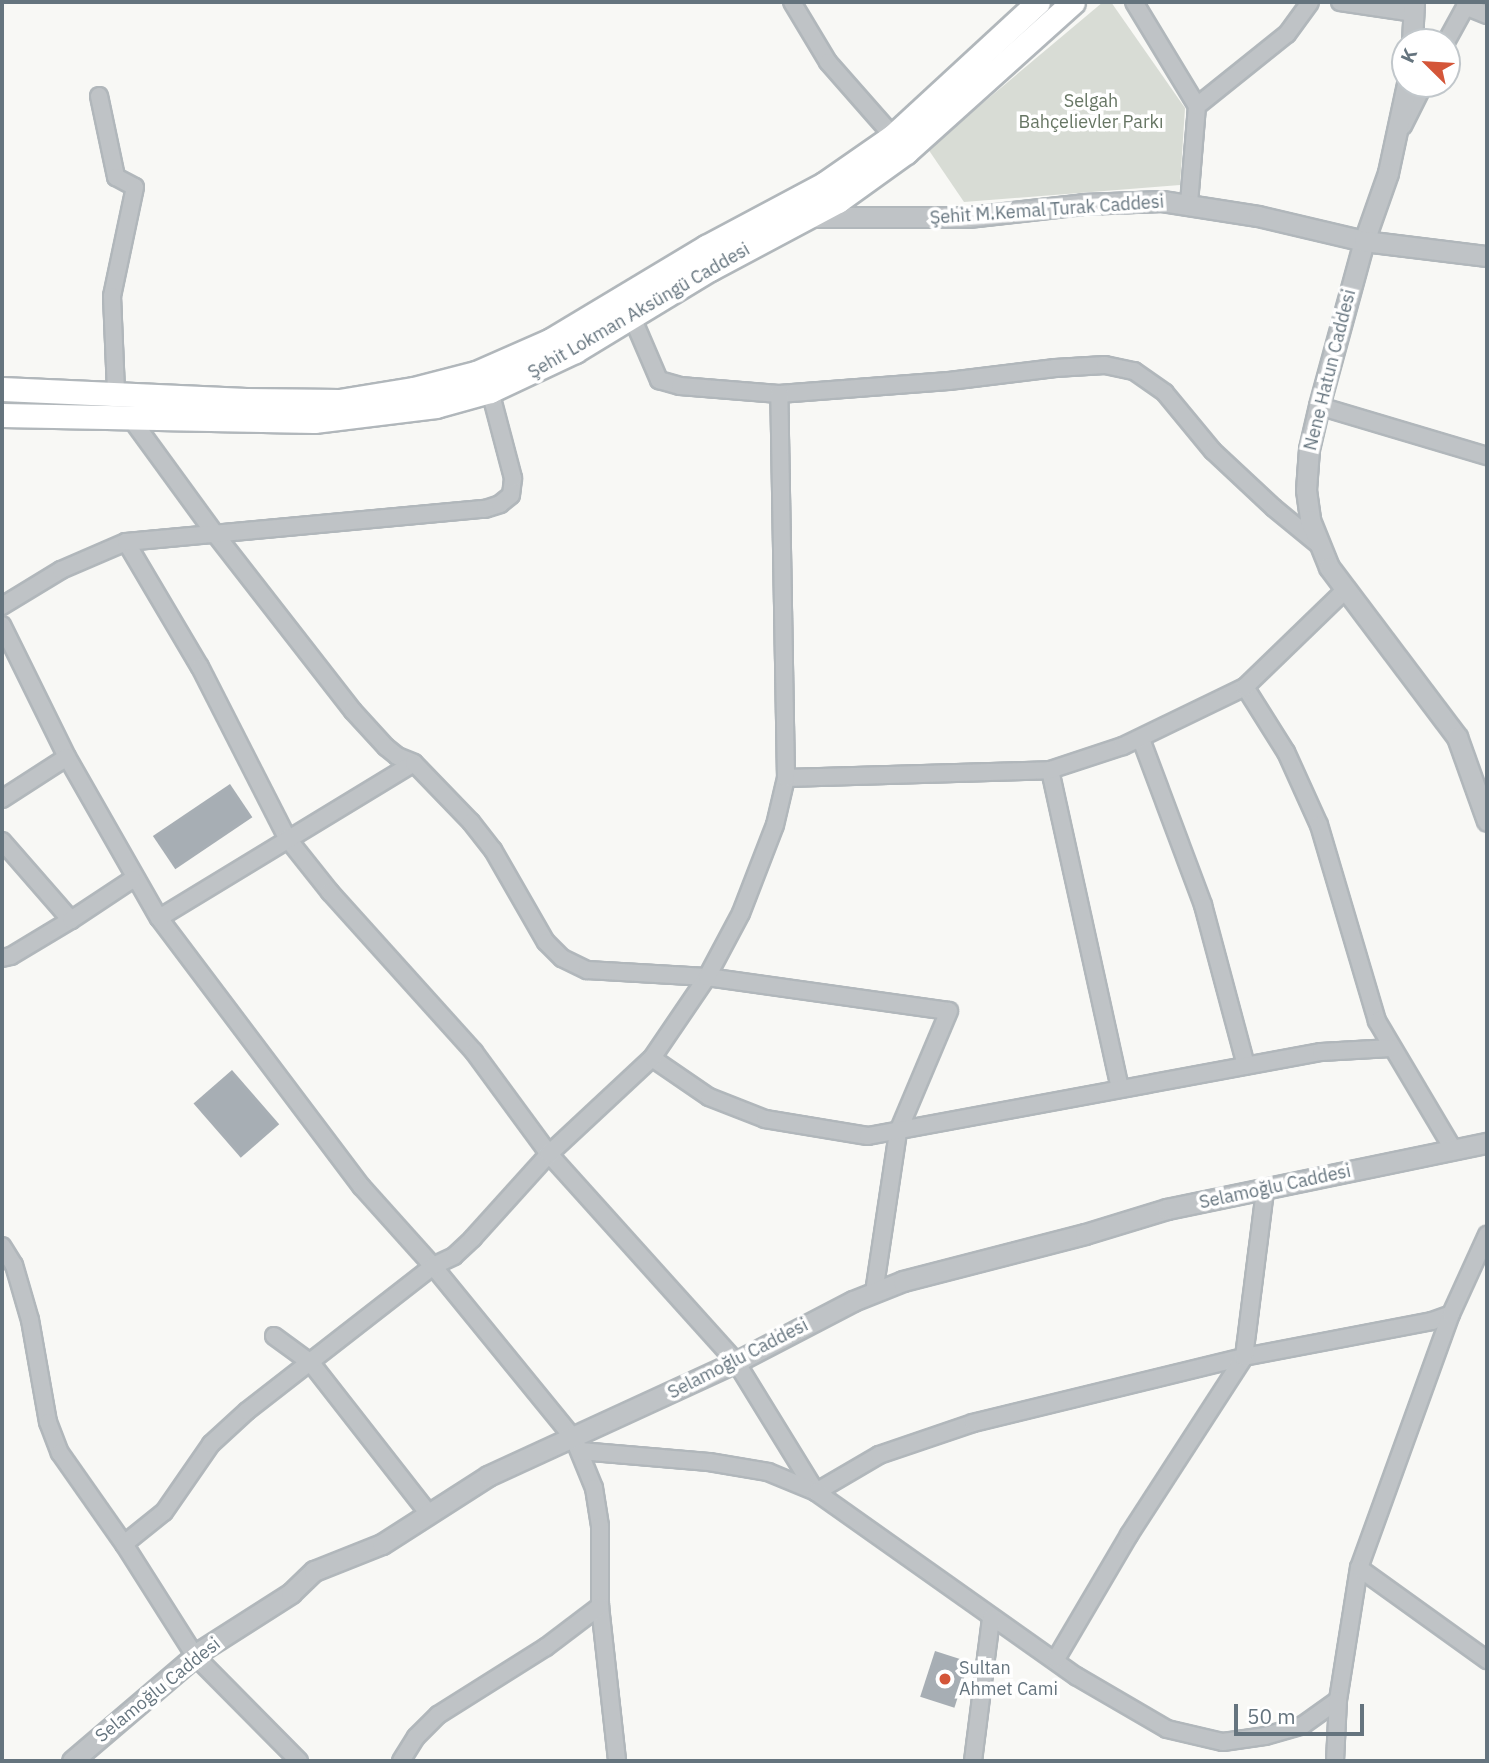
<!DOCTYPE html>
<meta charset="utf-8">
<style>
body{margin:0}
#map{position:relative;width:1489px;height:1763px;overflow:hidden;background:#f8f8f5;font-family:"IBM Plex Sans",sans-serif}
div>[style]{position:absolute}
.green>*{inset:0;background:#d8dcd5}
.building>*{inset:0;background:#a7aeb4;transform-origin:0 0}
.roads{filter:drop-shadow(2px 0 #b1b7bb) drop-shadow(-2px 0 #b1b7bb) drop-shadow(0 2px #b1b7bb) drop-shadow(0 -2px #b1b7bb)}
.minor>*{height:16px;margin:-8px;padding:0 8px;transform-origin:8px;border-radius:8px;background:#bfc3c6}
.tertiary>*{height:19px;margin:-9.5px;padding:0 9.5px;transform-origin:9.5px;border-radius:9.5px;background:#bfc3c6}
.secondary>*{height:23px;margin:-11.5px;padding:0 11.5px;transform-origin:11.5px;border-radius:11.5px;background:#fff}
.dots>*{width:19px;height:19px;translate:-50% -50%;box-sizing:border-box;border:4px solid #fff;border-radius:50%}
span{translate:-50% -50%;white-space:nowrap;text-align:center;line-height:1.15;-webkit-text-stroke:7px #fff;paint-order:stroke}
.park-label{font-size:18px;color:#677664}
.street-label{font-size:18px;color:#65747e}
.poi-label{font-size:18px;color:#65747e}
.left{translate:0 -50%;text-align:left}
.frame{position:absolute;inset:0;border:4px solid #65747e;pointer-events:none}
.north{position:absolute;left:1391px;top:28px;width:70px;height:70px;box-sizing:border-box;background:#fff;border:2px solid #c1c7cb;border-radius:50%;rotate:294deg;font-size:19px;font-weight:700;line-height:28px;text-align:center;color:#65747e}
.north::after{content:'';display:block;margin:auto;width:24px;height:32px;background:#d45639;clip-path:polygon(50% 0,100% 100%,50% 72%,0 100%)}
.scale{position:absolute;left:1234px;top:1704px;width:130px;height:32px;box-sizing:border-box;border:4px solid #65747e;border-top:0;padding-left:9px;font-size:21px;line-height:24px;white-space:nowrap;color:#65747e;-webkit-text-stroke:5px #fff;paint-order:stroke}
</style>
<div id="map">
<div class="green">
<i style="clip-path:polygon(1103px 2px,1111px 2px,1185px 108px,1180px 185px,964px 202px,928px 149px)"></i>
</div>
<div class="building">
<i style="left:230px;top:784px;width:40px;height:93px;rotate:56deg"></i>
<i style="left:232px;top:1070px;width:72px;height:51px;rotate:49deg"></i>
<i style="left:935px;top:1651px;width:36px;height:48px;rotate:18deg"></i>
</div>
<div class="roads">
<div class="minor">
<i style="left:792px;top:2px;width:70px;rotate:59deg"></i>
<i style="left:828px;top:62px;width:98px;rotate:48.7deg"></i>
<i style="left:1134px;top:2px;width:122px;rotate:58.8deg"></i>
<i style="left:1197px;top:106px;width:97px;rotate:94.7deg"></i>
<i style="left:1340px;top:2px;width:75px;rotate:8.5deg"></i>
<i style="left:1465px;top:6px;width:24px;rotate:22deg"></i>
<i style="left:1446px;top:42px;width:46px;rotate:-61.2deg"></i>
<i style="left:99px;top:96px;width:83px;rotate:78.1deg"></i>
<i style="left:116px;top:177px;width:21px;rotate:28deg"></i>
<i style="left:135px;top:187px;width:111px;rotate:101.9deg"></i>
<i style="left:112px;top:296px;width:97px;rotate:87.6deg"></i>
<i style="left:1197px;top:106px;width:115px;rotate:-38.7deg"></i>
<i style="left:1287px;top:34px;width:39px;rotate:-54deg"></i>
<i style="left:1403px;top:126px;width:47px;rotate:-63.4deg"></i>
<i style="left:632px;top:317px;width:69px;rotate:66.8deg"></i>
<i style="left:659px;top:380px;width:22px;rotate:16deg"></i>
<i style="left:680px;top:386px;width:99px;rotate:4.6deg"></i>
<i style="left:779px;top:394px;width:170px;rotate:-4.4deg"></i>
<i style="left:949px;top:381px;width:107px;rotate:-7deg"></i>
<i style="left:1055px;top:368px;width:50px;rotate:-3.4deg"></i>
<i style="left:1105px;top:365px;width:30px;rotate:12deg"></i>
<i style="left:1134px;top:371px;width:38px;rotate:35deg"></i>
<i style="left:1165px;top:393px;width:75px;rotate:50.4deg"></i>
<i style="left:1213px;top:451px;width:83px;rotate:43.1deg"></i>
<i style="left:1274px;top:508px;width:58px;rotate:39.4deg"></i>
<i style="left:1319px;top:406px;width:175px;rotate:16.6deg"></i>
<i style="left:132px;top:420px;width:142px;rotate:53.9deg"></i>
<i style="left:216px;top:535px;width:223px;rotate:52.1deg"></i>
<i style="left:353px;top:711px;width:49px;rotate:47.5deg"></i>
<i style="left:386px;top:747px;width:14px;rotate:39deg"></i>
<i style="left:397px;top:756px;width:18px;rotate:22deg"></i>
<i style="left:126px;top:542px;width:145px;rotate:59.4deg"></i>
<i style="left:200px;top:667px;width:192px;rotate:63deg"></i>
<i style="left:287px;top:838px;width:69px;rotate:51.5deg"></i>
<i style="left:330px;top:892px;width:215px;rotate:48deg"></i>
<i style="left:474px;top:1052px;width:127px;rotate:53.7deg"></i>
<i style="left:549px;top:1154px;width:280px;rotate:48deg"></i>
<i style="left:736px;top:1362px;width:153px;rotate:58.4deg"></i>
<i style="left:816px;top:1492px;width:73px;rotate:-30.4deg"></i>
<i style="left:879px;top:1455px;width:99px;rotate:-18.8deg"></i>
<i style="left:973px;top:1423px;width:279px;rotate:-13.7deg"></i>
<i style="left:1244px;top:1357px;width:191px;rotate:-10.8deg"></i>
<i style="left:1432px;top:1321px;width:20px;rotate:-20deg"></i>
<i style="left:2px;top:606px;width:69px;rotate:-31.4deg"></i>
<i style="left:61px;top:570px;width:71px;rotate:-23.3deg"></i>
<i style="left:126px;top:542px;width:361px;rotate:-5.3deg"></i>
<i style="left:485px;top:509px;width:16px;rotate:-18deg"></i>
<i style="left:500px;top:504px;width:14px;rotate:-39deg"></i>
<i style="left:511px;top:495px;width:17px;rotate:-83deg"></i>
<i style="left:513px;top:478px;width:90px;rotate:-104.8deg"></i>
<i style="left:2px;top:625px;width:147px;rotate:63.8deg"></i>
<i style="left:67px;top:757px;width:185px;rotate:60.3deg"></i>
<i style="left:159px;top:918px;width:337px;rotate:53deg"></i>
<i style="left:362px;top:1187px;width:106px;rotate:48.1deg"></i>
<i style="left:433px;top:1266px;width:223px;rotate:50.8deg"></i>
<i style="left:574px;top:1439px;width:53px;rotate:67.8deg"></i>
<i style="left:594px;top:1488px;width:38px;rotate:81deg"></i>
<i style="left:600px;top:1526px;width:80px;rotate:90deg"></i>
<i style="left:600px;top:1606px;width:156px;rotate:83.7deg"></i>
<i style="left:1245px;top:687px;width:77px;rotate:57.8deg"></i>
<i style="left:1286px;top:752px;width:80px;rotate:65.7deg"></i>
<i style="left:1319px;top:825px;width:204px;rotate:73.5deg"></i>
<i style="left:1377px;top:1021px;width:149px;rotate:59.3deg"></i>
<i style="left:1141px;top:739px;width:177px;rotate:69.5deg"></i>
<i style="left:1203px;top:905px;width:166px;rotate:75deg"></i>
<i style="left:1050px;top:770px;width:326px;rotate:77.6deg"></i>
<i style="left:786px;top:778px;width:264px;rotate:-1.7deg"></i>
<i style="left:1050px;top:770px;width:77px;rotate:-18.2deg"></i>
<i style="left:1123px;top:746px;width:136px;rotate:-25.8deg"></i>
<i style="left:1245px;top:687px;width:138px;rotate:-44.1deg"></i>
<i style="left:2px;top:799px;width:77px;rotate:-32.9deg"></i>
<i style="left:2px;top:841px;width:105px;rotate:48.9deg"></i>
<i style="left:159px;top:918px;width:298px;rotate:-31.3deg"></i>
<i style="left:414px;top:763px;width:82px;rotate:46deg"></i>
<i style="left:471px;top:822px;width:36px;rotate:52deg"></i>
<i style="left:493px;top:850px;width:106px;rotate:60.1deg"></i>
<i style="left:546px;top:942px;width:23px;rotate:45deg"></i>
<i style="left:562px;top:958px;width:28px;rotate:26deg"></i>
<i style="left:587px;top:970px;width:120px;rotate:3.3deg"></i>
<i style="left:707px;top:977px;width:244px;rotate:8deg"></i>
<i style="left:949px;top:1011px;width:131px;rotate:112.9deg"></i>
<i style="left:898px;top:1132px;width:162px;rotate:98.5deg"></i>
<i style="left:2px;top:958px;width:9px;rotate:-13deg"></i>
<i style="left:11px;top:956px;width:70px;rotate:-31deg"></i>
<i style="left:71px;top:920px;width:74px;rotate:-33.5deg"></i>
<i style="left:652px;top:1058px;width:69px;rotate:34.4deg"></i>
<i style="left:709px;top:1097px;width:60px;rotate:21.4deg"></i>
<i style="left:765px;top:1119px;width:104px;rotate:9.4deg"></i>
<i style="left:868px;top:1136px;width:461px;rotate:-10.5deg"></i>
<i style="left:1321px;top:1052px;width:70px;rotate:-3.3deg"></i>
<i style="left:2px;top:1246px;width:22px;rotate:58deg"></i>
<i style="left:14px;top:1265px;width:57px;rotate:73.8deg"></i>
<i style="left:30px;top:1320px;width:104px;rotate:80deg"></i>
<i style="left:48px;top:1422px;width:33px;rotate:69deg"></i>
<i style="left:60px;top:1453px;width:111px;rotate:54.9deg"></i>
<i style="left:124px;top:1544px;width:133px;rotate:57.6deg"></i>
<i style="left:195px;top:1656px;width:148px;rotate:45.3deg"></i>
<i style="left:274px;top:1336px;width:46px;rotate:36.1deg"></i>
<i style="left:311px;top:1363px;width:192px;rotate:52deg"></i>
<i style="left:580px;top:1451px;width:129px;rotate:4.9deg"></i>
<i style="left:709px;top:1462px;width:60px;rotate:9.6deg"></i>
<i style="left:768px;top:1472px;width:52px;rotate:22.6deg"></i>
<i style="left:816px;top:1492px;width:319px;rotate:35.3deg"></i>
<i style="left:1076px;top:1676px;width:105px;rotate:30.2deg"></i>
<i style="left:1167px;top:1729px;width:57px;rotate:13.1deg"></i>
<i style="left:1223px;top:1742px;width:42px;rotate:-8.1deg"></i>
<i style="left:1265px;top:1736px;width:40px;rotate:-16deg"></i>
<i style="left:1303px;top:1725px;width:43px;rotate:-35.5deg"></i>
<i style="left:1338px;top:1700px;width:134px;rotate:-81deg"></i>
<i style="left:1359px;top:1568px;width:270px;rotate:-70.1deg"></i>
<i style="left:1451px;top:1314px;width:87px;rotate:-65.5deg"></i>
<i style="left:124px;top:1544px;width:51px;rotate:-38.7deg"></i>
<i style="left:164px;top:1512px;width:83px;rotate:-55.3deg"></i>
<i style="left:211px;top:1444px;width:49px;rotate:-42.5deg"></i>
<i style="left:247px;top:1411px;width:236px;rotate:-37.9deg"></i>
<i style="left:433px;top:1266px;width:23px;rotate:-25deg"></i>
<i style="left:454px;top:1256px;width:26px;rotate:-43deg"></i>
<i style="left:473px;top:1238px;width:113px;rotate:-47.9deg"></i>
<i style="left:549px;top:1154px;width:141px;rotate:-43deg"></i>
<i style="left:652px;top:1058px;width:98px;rotate:-55.8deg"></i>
<i style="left:707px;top:977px;width:72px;rotate:-62deg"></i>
<i style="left:741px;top:913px;width:94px;rotate:-68.9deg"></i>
<i style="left:775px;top:825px;width:48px;rotate:-76.8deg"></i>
<i style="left:786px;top:778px;width:384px;rotate:-91deg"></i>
<i style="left:1359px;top:1568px;width:158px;rotate:35.7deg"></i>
<i style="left:1056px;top:1659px;width:144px;rotate:-59.5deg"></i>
<i style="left:1129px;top:1535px;width:212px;rotate:-57.1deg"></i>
<i style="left:1244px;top:1357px;width:167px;rotate:-82.8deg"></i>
<i style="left:401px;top:1761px;width:28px;rotate:-58deg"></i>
<i style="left:416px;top:1737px;width:31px;rotate:-45deg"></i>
<i style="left:438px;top:1715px;width:128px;rotate:-32.2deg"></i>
<i style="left:546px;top:1647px;width:68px;rotate:-37.2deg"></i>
<i style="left:973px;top:1761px;width:144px;rotate:-82.8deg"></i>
<i style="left:1335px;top:1761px;width:61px;rotate:-87.2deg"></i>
</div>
<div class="tertiary">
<i style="left:1412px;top:42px;width:40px;rotate:-87.1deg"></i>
<i style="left:1407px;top:84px;width:91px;rotate:102.1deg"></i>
<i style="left:1388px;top:173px;width:72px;rotate:109.4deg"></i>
<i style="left:1364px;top:241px;width:171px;rotate:105.3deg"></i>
<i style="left:1319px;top:406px;width:44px;rotate:103.1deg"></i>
<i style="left:1309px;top:449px;width:41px;rotate:94.2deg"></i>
<i style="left:1306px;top:490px;width:30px;rotate:82deg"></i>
<i style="left:1310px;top:520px;width:51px;rotate:68deg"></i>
<i style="left:1329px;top:567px;width:213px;rotate:53deg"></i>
<i style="left:1457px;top:737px;width:89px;rotate:70.3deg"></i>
<i style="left:811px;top:217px;width:157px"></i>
<i style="left:968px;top:217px;width:116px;rotate:-6.4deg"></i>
<i style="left:1083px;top:204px;width:79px;rotate:-2.2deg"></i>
<i style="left:1162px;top:201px;width:97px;rotate:8.9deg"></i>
<i style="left:1258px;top:216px;width:109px;rotate:13.3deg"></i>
<i style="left:1364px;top:241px;width:124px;rotate:7deg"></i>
<i style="left:72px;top:1761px;width:171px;rotate:-40.5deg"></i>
<i style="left:202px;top:1650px;width:106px;rotate:-32.6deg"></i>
<i style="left:291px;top:1593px;width:32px;rotate:-44deg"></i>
<i style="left:314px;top:1571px;width:73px;rotate:-21.7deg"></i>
<i style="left:382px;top:1544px;width:126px;rotate:-32.7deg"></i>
<i style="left:488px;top:1476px;width:273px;rotate:-24.7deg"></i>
<i style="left:736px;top:1362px;width:132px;rotate:-27.5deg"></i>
<i style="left:853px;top:1301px;width:54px;rotate:-21.8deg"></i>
<i style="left:903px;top:1281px;width:188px;rotate:-14.5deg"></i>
<i style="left:1085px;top:1234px;width:86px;rotate:-17deg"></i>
<i style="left:1167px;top:1209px;width:327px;rotate:-11.7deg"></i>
</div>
<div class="secondary">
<i style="left:2px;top:389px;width:244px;rotate:2.6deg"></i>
<i style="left:246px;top:400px;width:93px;rotate:0.6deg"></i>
<i style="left:339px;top:401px;width:76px;rotate:-9.1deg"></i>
<i style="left:414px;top:389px;width:64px;rotate:-14.5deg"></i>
<i style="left:476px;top:373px;width:82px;rotate:-23.7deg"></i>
<i style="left:551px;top:340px;width:181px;rotate:-31deg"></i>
<i style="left:706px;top:247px;width:134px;rotate:-28.1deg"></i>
<i style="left:824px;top:184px;width:84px;rotate:-34.8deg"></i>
<i style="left:893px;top:136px;width:197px;rotate:-42.7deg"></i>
<i style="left:2px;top:415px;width:312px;rotate:1.1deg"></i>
<i style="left:314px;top:421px;width:123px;rotate:-7deg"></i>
<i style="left:436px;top:406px;width:56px;rotate:-15.5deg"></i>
<i style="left:490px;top:391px;width:94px;rotate:-25.2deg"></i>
<i style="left:575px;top:351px;width:158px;rotate:-31.3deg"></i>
<i style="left:710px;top:269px;width:145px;rotate:-28deg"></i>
<i style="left:838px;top:201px;width:84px;rotate:-35.8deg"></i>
<i style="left:906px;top:152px;width:224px;rotate:-41.9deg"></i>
</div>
</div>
<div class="dots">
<i style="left:945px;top:1679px;background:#d45639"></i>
</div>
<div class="park-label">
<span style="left:1091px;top:112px">Selgah<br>Bahçelievler Parkı</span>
</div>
<div class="street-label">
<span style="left:1047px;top:210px;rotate:-4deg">Şehit M.Kemal Turak Caddesi</span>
<span style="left:639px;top:311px;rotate:-30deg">Şehit Lokman Aksüngü Caddesi</span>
<span style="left:1330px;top:370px;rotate:-76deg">Nene Hatun Caddesi</span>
<span style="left:1275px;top:1187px;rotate:-12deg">Selamoğlu Caddesi</span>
<span style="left:738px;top:1359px;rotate:-27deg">Selamoğlu Caddesi</span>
<span style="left:158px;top:1690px;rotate:-39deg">Selamoğlu Caddesi</span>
</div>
<div class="poi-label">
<span class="left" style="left:959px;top:1679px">Sultan<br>Ahmet Cami</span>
</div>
<div class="frame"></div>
<div class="north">K</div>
<div class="scale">50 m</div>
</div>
